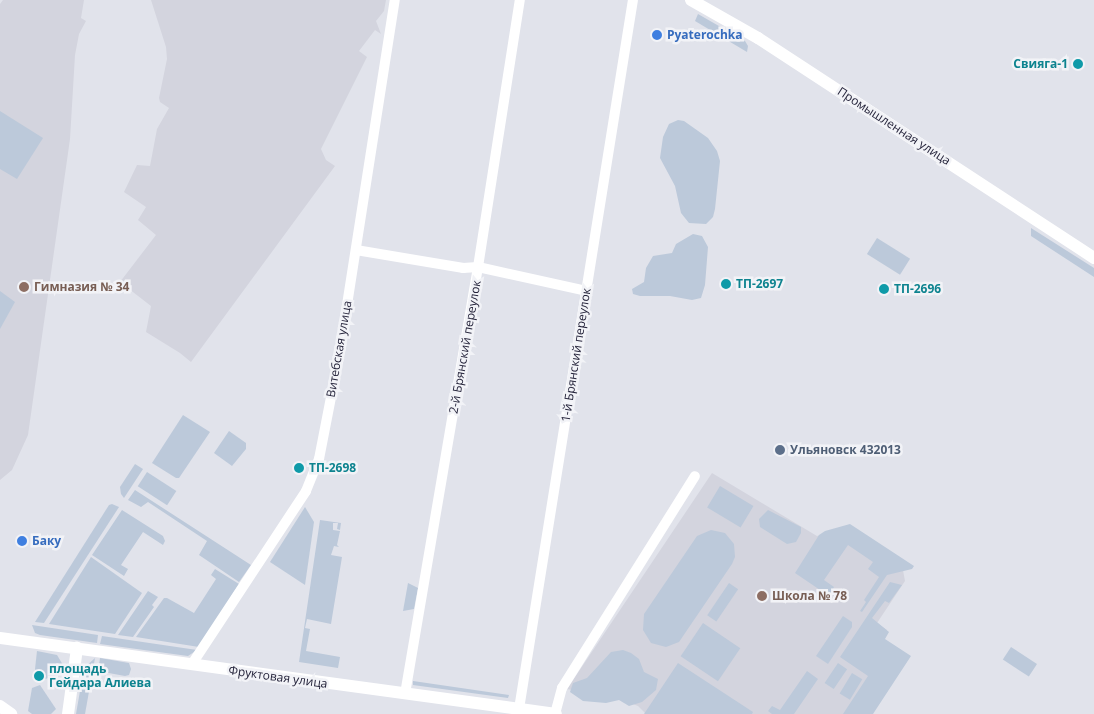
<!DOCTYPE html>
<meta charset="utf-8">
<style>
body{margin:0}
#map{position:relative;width:1094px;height:714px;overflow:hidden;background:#e1e3eb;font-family:"Open Sans",sans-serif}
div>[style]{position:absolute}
.built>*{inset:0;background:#d3d4de}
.green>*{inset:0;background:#bcc9da;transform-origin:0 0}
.minor>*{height:10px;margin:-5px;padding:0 5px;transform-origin:5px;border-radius:5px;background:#fff}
.tertiary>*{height:12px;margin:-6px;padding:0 6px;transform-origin:6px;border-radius:6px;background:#fff}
.dots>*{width:14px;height:14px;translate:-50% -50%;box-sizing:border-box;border:2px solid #f2f3f7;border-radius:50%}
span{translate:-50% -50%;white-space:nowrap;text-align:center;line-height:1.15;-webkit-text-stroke:5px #f2f3f7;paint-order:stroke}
.shop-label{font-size:12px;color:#366cbe;font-weight:700}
.left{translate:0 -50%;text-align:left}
.culture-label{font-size:12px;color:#0d838f;font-weight:700}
.right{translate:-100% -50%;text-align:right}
.street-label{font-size:12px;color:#24233a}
.education-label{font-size:12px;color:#785e54;font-weight:700}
.service-label{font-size:12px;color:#4e5e75;font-weight:700}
</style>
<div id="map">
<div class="built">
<i style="clip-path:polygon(3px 0,84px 0,81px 18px,86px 21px,79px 34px,75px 55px,70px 139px,28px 435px,12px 470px,0 480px,0 4px)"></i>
<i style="clip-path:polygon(151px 0,386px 0,384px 11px,376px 21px,381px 34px,375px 30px,359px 51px,367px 57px,321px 149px,326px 160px,335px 166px,191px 362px,180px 353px,146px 332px,151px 306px,120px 282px,156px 235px,138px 220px,146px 207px,124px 192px,137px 165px,150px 166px,157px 129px,169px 108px,160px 102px,159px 98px,167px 59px,166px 47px)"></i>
<i style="clip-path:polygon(712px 473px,817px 536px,838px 530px,903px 570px,905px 581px,877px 623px,887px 630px,881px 638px,894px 646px,849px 714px,646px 714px,638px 706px,620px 699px,567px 689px)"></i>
</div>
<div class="green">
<i style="clip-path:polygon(698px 14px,745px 41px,748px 46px,747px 52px,695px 21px)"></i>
<i style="clip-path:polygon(0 111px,43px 138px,17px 179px,0 169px)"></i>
<i style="clip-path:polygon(678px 120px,684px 121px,708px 138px,717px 151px,720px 161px,715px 209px,713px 217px,706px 224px,689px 223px,681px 213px,675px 186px,660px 158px,663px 137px,669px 124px)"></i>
<i style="clip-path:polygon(1031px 228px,1094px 268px,1094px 277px,1031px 236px)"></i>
<i style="clip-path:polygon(693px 234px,702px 236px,708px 247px,705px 285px,701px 298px,692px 300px,670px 296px,640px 296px,633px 294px,632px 289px,644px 282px,646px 268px,653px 256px,672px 253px,676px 244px)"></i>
<i style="left:877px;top:238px;width:39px;height:19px;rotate:32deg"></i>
<i style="clip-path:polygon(0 291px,15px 302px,0 329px)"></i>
<i style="clip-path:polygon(183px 415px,210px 432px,179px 478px,176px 478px,152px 463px)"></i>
<i style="clip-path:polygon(229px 431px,246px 443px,246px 449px,232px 466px,214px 453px)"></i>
<i style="clip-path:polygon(135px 464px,143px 469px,124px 498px,121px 494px,120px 487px)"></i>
<i style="left:147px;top:472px;width:35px;height:17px;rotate:33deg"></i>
<i style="left:720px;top:486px;width:39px;height:25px;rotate:31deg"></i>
<i style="clip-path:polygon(135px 490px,251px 565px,239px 582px,199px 555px,207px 541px,148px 502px,141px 507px,128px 500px)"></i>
<i style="clip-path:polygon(112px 504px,119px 507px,44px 623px,35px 622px,109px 505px)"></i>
<i style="clip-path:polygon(305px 507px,314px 522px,305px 585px,270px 562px)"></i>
<i style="clip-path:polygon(122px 510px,163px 536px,165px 541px,163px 545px,143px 532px,121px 565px,128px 569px,124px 576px,92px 555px)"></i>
<i style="clip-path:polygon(768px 510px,801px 527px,801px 533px,796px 542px,787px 544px,760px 527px,759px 519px)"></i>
<i style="clip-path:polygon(320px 520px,341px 523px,340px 530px,337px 529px,338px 523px,333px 523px,333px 530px,340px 531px,337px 545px,339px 547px,334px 546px,331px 555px,342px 557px,331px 624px,307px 619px,305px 628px,310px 629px,306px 651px,340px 657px,338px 668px,299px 662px)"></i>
<i style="clip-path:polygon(850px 524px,914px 566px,912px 569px,887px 575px,862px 612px,860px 611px,866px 602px,864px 600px,879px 577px,868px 569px,873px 562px,848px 545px,824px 580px,834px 587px,829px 596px,795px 573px,819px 535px,825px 531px)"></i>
<i style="clip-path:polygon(711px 530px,725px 533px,734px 544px,735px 557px,732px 564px,679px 642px,666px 647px,651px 643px,643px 630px,644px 614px,697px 536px)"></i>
<i style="clip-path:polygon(91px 557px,142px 593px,115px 634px,49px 624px)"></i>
<i style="clip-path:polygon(215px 569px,239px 584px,199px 647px,136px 637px,164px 598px,167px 598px,194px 613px,216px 579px,211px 575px)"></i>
<i style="clip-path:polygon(890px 582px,902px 585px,889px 603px,885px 601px,872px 618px,889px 632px,885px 639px,911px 656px,873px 714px,843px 714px,868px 676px,840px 657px)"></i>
<i style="clip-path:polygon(408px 583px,418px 588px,414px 609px,403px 611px)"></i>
<i style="left:729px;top:583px;width:11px;height:39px;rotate:34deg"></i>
<i style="clip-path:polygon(148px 591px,158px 597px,152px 605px,154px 607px,133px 637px,118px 635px)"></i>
<i style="clip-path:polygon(843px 616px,852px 622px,852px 627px,828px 664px,816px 656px)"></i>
<i style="left:703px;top:623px;width:45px;height:40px;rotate:34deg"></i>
<i style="clip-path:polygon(32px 625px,98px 635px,97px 643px,40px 635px,35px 633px)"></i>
<i style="clip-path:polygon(102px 636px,197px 650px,188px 656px,100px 644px)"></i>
<i style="left:1011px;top:647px;width:31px;height:15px;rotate:33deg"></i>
<i style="clip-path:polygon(623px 650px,631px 653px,639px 659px,644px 672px,658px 679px,656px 690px,642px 702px,629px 706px,619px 700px,606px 703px,583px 701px,570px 692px,573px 683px,587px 678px,611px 652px)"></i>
<i style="clip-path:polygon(37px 651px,57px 655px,63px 665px,64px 673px,42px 680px,35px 669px)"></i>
<i style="clip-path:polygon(95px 658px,85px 714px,76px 714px,84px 668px)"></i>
<i style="clip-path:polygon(100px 658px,129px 663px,131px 669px,129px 675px,125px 676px,98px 671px)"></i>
<i style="clip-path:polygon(678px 663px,753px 712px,752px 714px,644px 714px)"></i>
<i style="left:838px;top:663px;width:11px;height:24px;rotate:34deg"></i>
<i style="clip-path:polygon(807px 671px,818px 679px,794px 714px,772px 714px,768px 711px,772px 706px,780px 710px)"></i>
<i style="left:852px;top:673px;width:12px;height:24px;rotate:31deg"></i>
<i style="clip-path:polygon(413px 681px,509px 695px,508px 698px,413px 685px)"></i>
<i style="clip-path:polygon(40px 685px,56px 709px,51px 714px,32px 714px,28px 711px,32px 688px)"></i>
</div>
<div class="minor">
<i style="left:356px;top:250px;width:109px;rotate:9.5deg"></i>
<i style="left:463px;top:268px;width:15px;rotate:-4deg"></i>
<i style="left:478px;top:267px;width:112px;rotate:12.4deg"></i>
<i style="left:192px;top:664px;width:207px;rotate:-56.6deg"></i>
<i style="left:306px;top:491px;width:35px;rotate:-68deg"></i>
<i style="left:319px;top:459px;width:105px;rotate:-79deg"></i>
<i style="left:339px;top:356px;width:360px;rotate:-81.1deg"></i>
<i style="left:405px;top:694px;width:433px;rotate:-80.3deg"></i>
<i style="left:478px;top:267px;width:270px;rotate:-81.1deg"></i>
<i style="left:519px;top:709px;width:718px;rotate:-80.87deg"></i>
<i style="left:555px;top:714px;width:27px;rotate:-75deg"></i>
<i style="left:562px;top:688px;width:250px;rotate:-57.9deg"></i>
</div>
<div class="tertiary">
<i style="left:691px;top:0;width:77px;rotate:29.6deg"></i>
<i style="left:758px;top:38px;width:402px;rotate:33.2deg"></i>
<i style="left:0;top:638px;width:561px;rotate:7.78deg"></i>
<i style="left:0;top:706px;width:14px;rotate:36deg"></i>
<i style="left:68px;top:714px;width:67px;rotate:-82.2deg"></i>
</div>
<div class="dots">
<i style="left:657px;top:35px;background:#3f7fe0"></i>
<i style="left:1078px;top:64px;background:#0f9aa8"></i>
<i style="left:726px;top:284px;background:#0f9aa8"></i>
<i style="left:24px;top:287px;background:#8d6e63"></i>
<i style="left:884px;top:289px;background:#0f9aa8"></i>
<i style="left:780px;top:450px;background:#5c6f8a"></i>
<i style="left:299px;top:468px;background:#0f9aa8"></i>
<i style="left:22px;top:541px;background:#3f7fe0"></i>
<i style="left:762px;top:596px;background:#8d6e63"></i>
<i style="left:39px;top:676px;background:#0f9aa8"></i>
</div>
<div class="shop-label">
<span class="left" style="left:667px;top:35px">Pyaterochka</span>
<span class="left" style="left:32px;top:541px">Баку</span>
</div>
<div class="culture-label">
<span class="right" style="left:1068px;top:64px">Свияга-1</span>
<span class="left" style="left:736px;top:284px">ТП-2697</span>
<span class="left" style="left:894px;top:289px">ТП-2696</span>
<span class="left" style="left:309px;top:468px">ТП-2698</span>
<span class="left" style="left:49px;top:676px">площадь<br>Гейдара Алиева</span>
</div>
<div class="street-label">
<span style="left:894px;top:126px;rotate:33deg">Промышленная улица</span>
<span style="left:465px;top:347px;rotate:-80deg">2-й Брянский переулок</span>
<span style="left:339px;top:349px;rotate:-80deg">Витебская улица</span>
<span style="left:576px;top:355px;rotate:-81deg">1-й Брянский переулок</span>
<span style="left:278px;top:677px;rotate:8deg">Фруктовая улица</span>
</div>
<div class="education-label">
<span class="left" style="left:34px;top:287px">Гимназия № 34</span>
<span class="left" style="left:772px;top:596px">Школа № 78</span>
</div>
<div class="service-label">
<span class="left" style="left:790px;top:450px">Ульяновск 432013</span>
</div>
</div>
